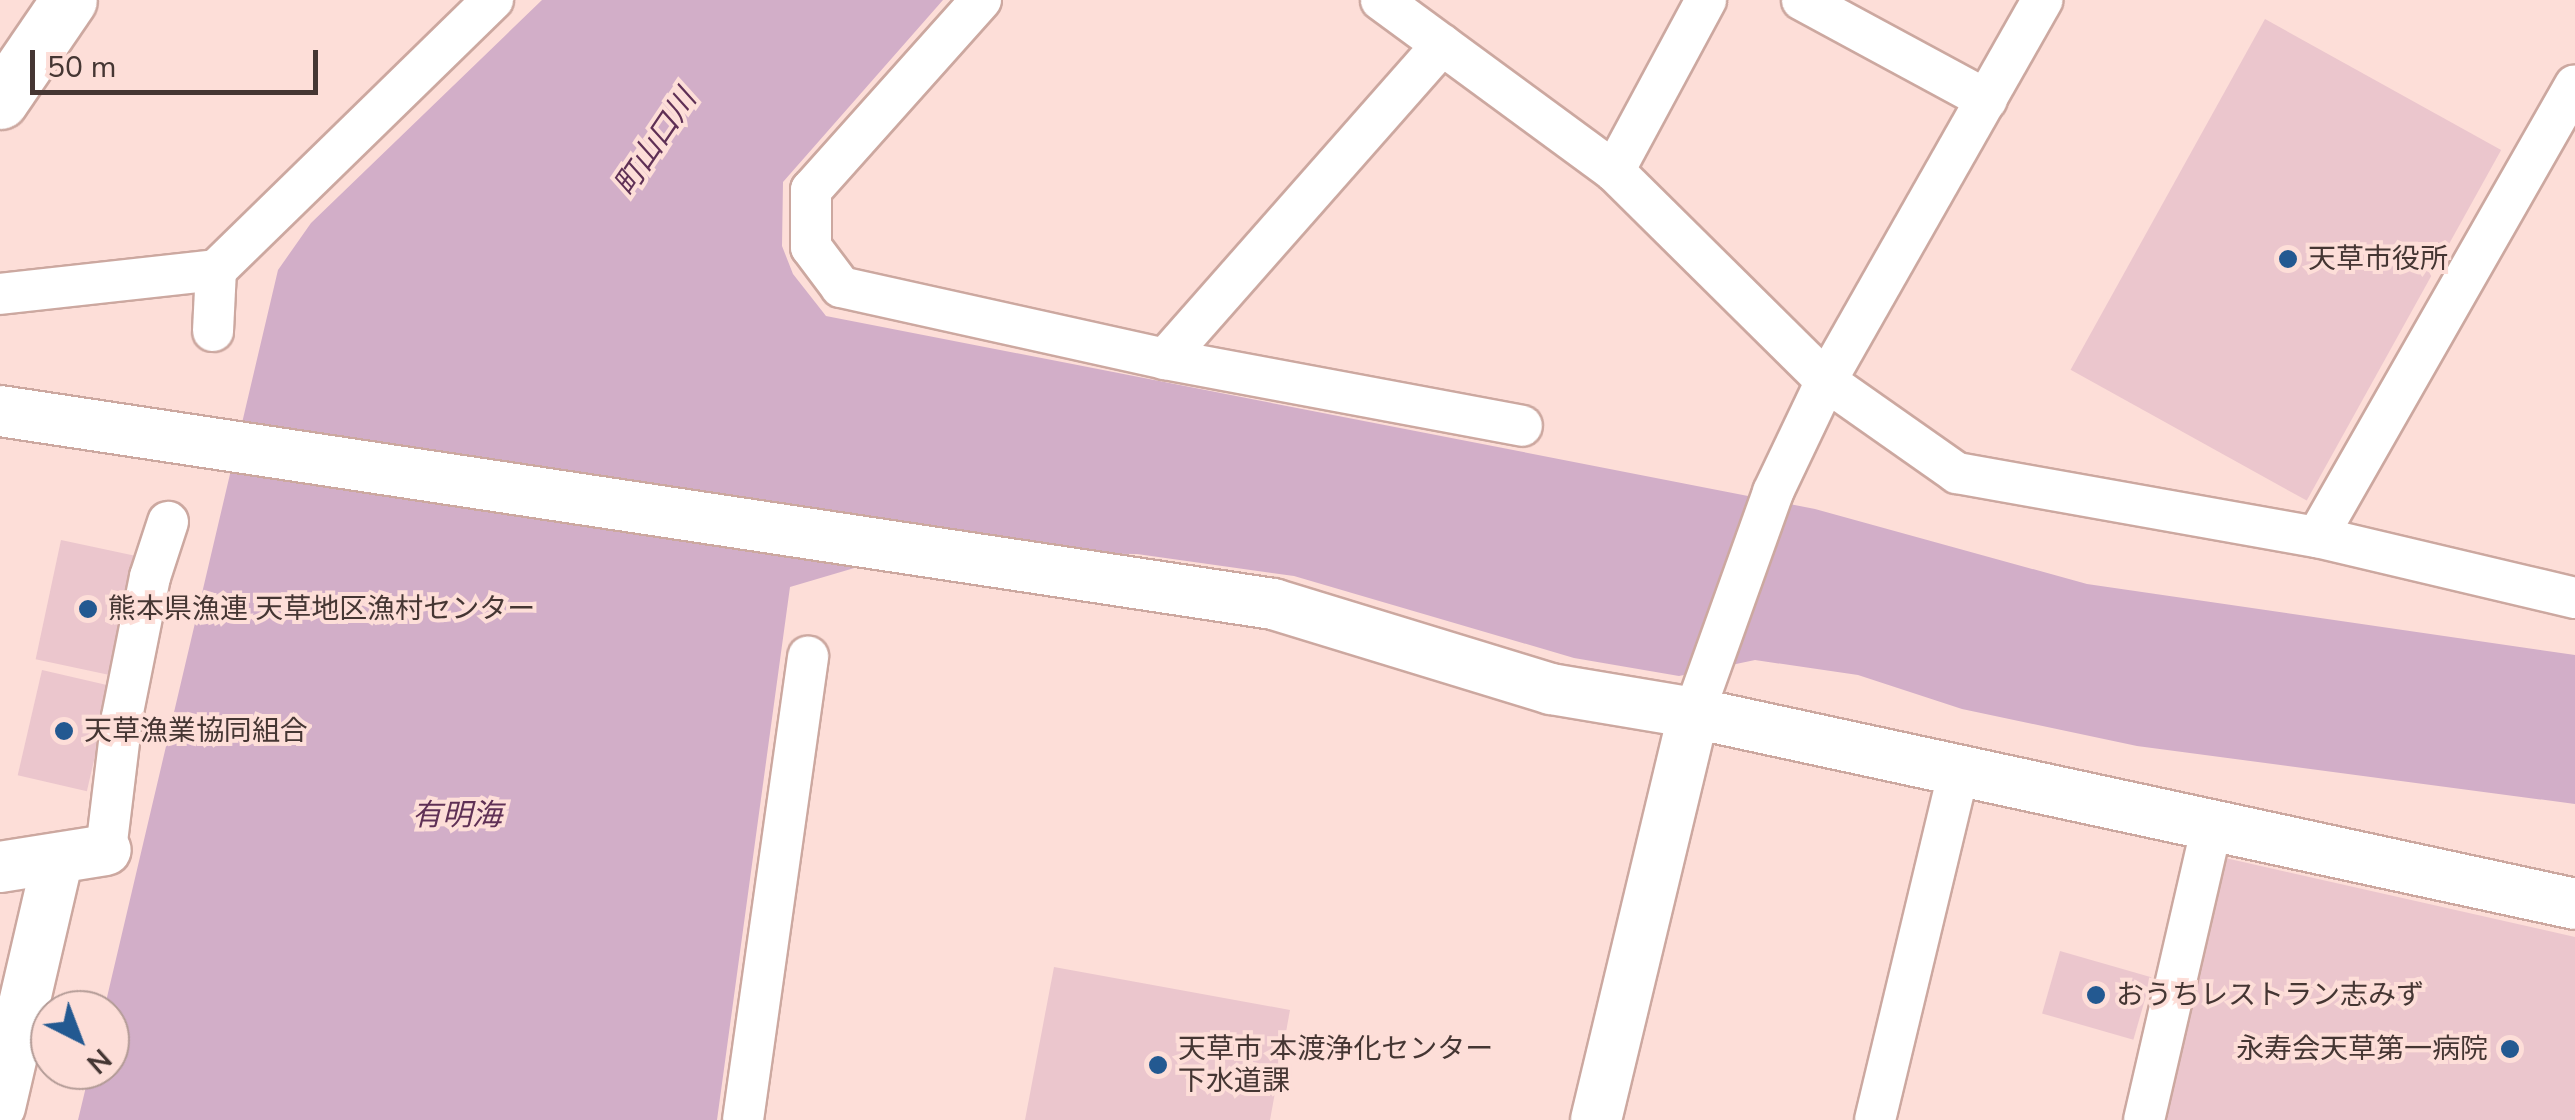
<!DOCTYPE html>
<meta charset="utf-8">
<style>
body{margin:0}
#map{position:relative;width:2575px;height:1120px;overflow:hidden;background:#fdded8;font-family:"Nunito Sans","Noto Sans JP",sans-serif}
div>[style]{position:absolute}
.water>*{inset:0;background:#d2aec8}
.building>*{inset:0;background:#ebc6cd;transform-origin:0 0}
.roads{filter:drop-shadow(2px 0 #cca8a0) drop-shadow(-2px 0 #cca8a0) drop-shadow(0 2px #cca8a0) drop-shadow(0 -2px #cca8a0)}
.minor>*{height:40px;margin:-20px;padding:0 20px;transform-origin:20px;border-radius:20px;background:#fff}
.tertiary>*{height:50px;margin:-25px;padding:0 25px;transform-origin:25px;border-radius:25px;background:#fff}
.secondary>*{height:55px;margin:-27.5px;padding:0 27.5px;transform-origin:27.5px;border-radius:27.5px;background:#fff}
.dots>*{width:28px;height:28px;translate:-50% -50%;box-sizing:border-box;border:5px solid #fdded8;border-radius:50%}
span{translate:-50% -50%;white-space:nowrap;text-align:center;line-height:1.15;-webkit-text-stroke:8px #fdded8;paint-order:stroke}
.poi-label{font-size:28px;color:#453633}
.left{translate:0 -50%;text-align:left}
.right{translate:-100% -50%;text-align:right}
.water-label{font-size:30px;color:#5f3055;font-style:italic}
.north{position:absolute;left:30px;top:990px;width:100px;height:100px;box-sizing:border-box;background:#fdded8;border:2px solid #b39b96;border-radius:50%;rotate:138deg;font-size:28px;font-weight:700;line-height:40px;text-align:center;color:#453633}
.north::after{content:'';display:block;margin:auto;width:35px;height:45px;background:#235991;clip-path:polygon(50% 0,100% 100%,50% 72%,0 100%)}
.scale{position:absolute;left:30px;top:50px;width:288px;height:45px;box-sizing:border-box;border:5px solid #453633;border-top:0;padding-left:12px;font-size:30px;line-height:35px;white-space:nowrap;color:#453633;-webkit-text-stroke:8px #fdded8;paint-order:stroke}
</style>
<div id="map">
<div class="water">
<i style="clip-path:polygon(542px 0,943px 0,783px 182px,782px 246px,793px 274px,826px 316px,1815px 509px,2087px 584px,2575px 655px,2575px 804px,2137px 746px,1962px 709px,1858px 675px,1755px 660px,1679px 676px,1574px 658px,1294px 576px,1137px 554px,1002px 553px,878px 561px,790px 587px,717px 1120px,78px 1120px,90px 1070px,110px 1070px,110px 1010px,104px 1010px,278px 270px,311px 223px)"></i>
</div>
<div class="building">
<i style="left:2265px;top:19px;width:270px;height:401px;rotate:29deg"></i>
<i style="left:61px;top:540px;width:84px;height:122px;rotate:12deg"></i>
<i style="left:42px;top:670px;width:71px;height:108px;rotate:13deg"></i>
<i style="clip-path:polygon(2221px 857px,2575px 937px,2575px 1120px,2162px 1120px)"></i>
<i style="left:2060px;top:951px;width:95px;height:65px;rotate:16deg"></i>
<i style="clip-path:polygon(1054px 967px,1290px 1010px,1270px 1120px,1025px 1120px)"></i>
</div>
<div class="roads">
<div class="minor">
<i style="left:981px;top:0;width:255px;rotate:131.8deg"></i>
<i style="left:811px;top:190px;width:57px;rotate:90deg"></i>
<i style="left:811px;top:247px;width:50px;rotate:53.1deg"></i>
<i style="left:841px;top:287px;width:332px;rotate:12.5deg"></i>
<i style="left:1165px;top:359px;width:363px;rotate:10.6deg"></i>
<i style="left:1381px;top:0;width:289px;rotate:36.3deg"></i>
<i style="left:1614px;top:171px;width:298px;rotate:44.7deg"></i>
<i style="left:1826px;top:381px;width:160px;rotate:35.1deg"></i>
<i style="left:1957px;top:473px;width:366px;rotate:10.1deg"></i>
<i style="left:2317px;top:537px;width:265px;rotate:13.3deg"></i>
<i style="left:1802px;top:0;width:210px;rotate:28.4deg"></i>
<i style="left:1614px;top:171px;width:194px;rotate:-61.7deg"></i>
<i style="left:0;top:294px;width:217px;rotate:-6.3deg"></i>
<i style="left:216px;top:270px;width:387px;rotate:-44.3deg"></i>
<i style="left:213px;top:331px;width:61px;rotate:-87.2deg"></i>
<i style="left:1165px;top:359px;width:419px;rotate:-48.6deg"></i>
<i style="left:2317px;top:537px;width:520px;rotate:-60.28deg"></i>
<i style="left:1694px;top:713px;width:235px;rotate:-70.3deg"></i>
<i style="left:1773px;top:492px;width:123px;rotate:-64.5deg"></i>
<i style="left:1826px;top:381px;width:438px;rotate:-60.4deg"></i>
<i style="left:106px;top:850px;width:134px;rotate:-83.1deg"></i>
<i style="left:122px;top:717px;width:143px;rotate:-78.7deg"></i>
<i style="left:150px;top:577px;width:58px;rotate:-71.9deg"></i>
<i style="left:743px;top:1120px;width:468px;rotate:-82deg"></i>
<i style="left:1875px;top:1120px;width:360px;rotate:-76.5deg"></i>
<i style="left:2144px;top:1120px;width:303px;rotate:-77deg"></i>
</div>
<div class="tertiary">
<i style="left:0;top:411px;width:1288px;rotate:8.62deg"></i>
<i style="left:1273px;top:604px;width:291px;rotate:17deg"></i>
<i style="left:1551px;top:689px;width:145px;rotate:9.5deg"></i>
<i style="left:1694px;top:713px;width:901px;rotate:12.23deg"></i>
<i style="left:0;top:867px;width:107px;rotate:-9.1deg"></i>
<i style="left:0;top:1107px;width:252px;rotate:-76.9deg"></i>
<i style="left:1596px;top:1120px;width:419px;rotate:-76.5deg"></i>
</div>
<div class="secondary">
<i style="left:0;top:101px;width:122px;rotate:-55.7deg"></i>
</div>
</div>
<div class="dots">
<i style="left:2288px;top:259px;background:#235991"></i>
<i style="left:88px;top:609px;background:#235991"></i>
<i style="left:64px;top:731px;background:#235991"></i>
<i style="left:2096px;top:995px;background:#235991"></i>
<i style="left:2510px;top:1049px;background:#235991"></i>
<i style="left:1158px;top:1065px;background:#235991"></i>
</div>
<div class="poi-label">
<span class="left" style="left:2308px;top:259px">天草市役所</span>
<span class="left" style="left:108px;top:609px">熊本県漁連 天草地区漁村センター</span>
<span class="left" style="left:84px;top:731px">天草漁業協同組合</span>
<span class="left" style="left:2116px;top:995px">おうちレストラン志みず</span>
<span class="left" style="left:1178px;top:1065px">天草市 本渡浄化センター<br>下水道課</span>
<span class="right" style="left:2488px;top:1049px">永寿会天草第一病院</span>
</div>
<div class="water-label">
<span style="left:656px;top:143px;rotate:-56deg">町山口川</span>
<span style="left:457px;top:816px">有明海</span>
</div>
<div class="north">N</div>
<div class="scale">50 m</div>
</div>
